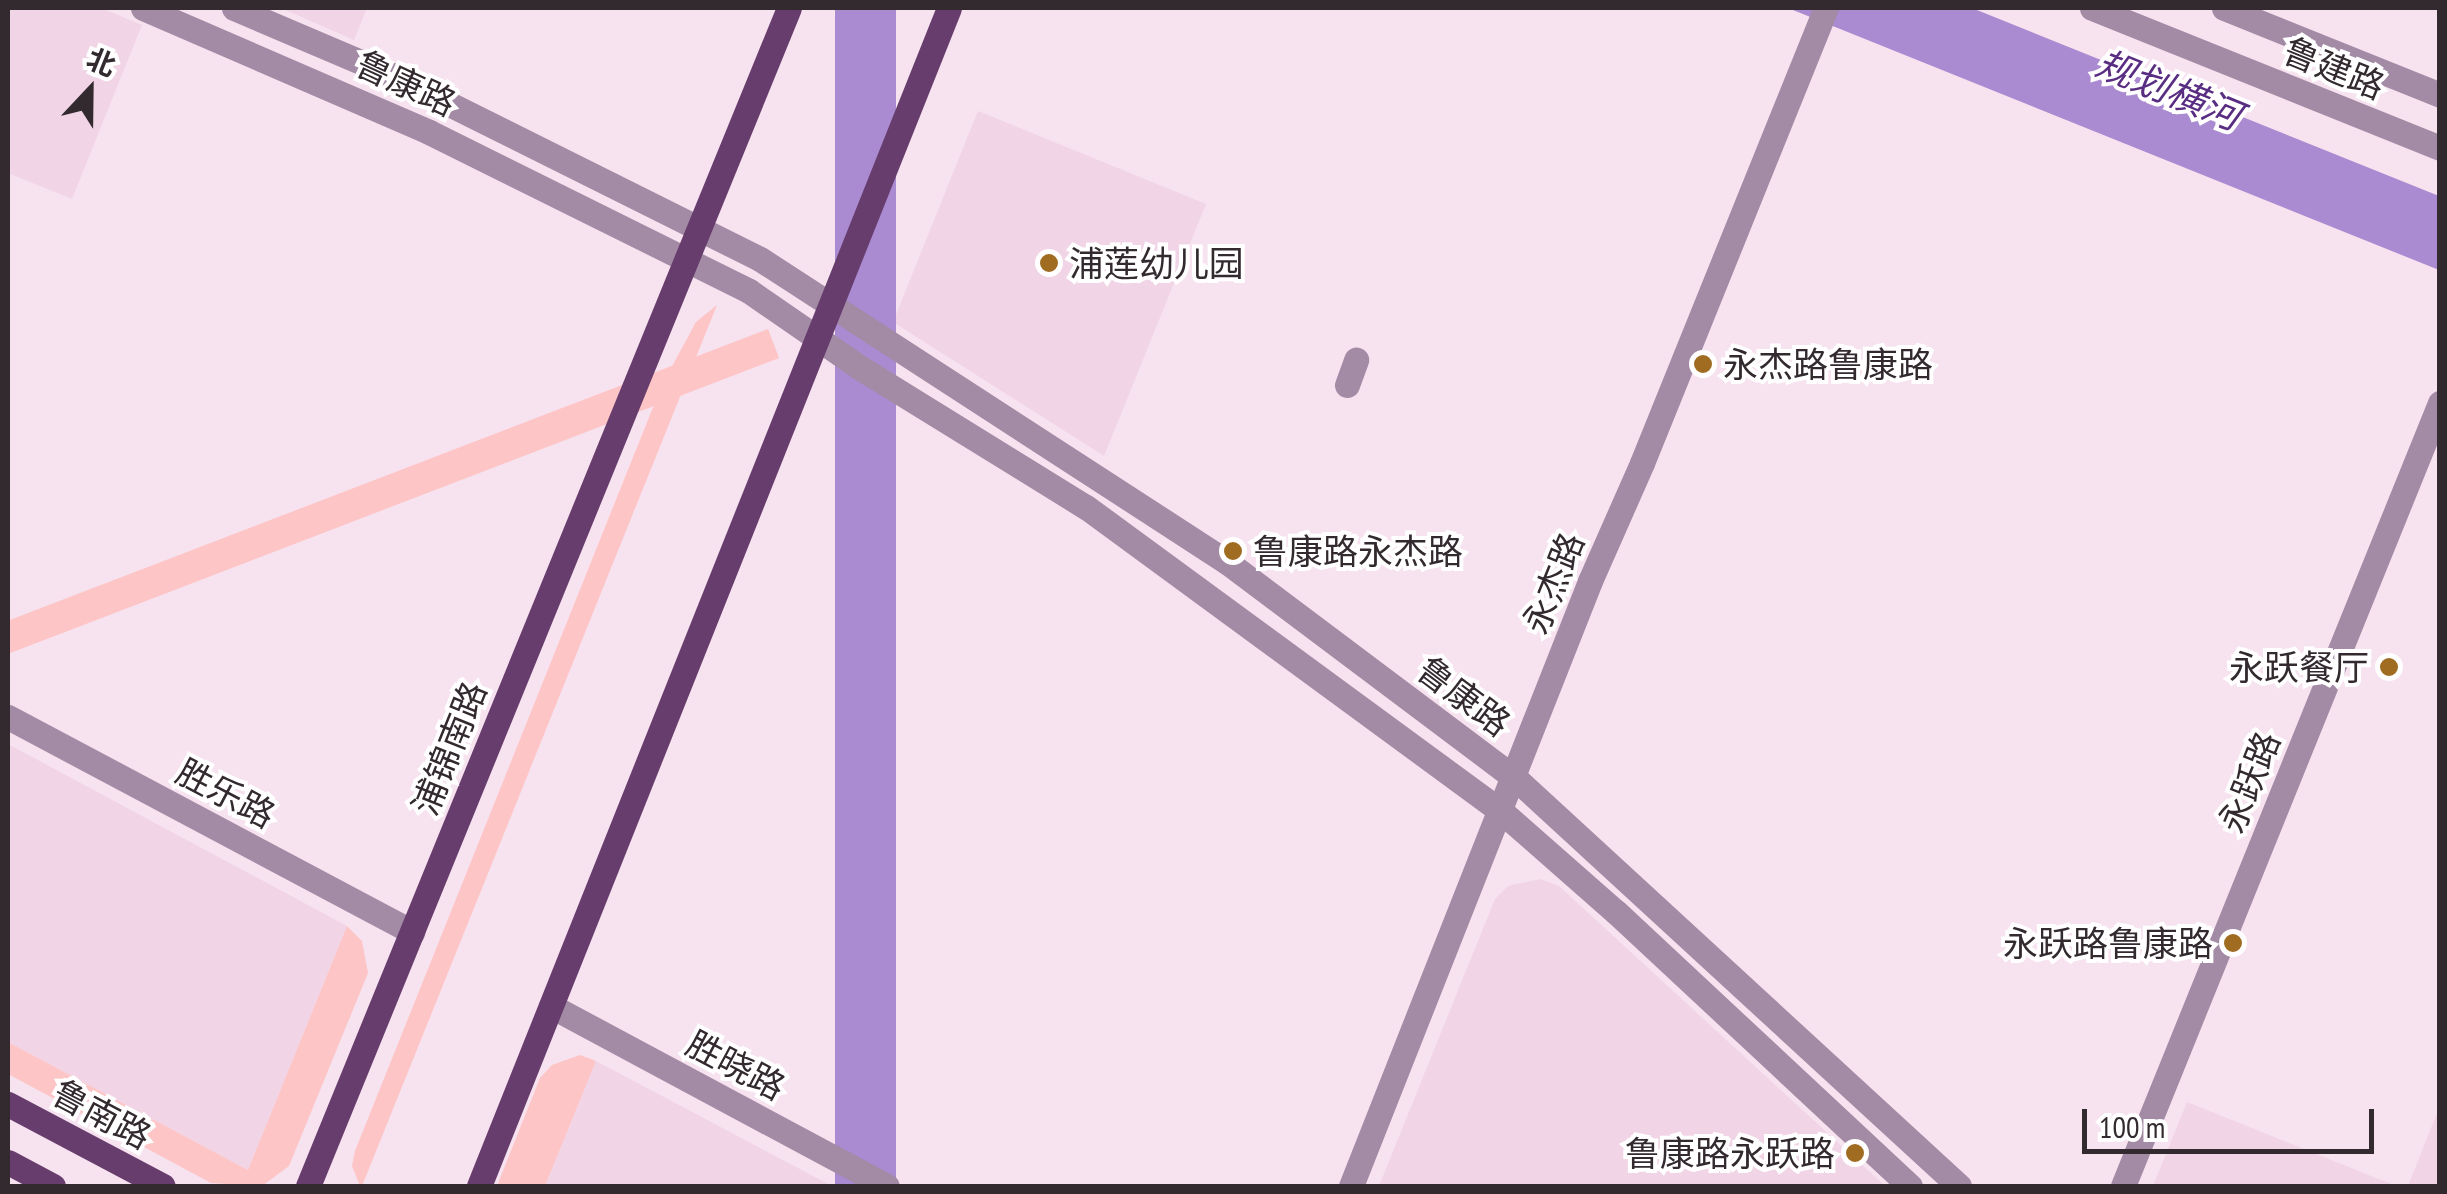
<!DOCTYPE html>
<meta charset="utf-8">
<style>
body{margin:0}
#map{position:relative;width:2447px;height:1194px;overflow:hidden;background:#f7e2ef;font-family:"PT Sans Narrow","Noto Sans SC",sans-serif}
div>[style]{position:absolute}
.built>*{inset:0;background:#f1d5e6}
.green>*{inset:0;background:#fdc5c6;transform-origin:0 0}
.water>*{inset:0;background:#aa8ad1;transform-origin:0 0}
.minor>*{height:25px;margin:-12.5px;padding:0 12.5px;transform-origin:12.5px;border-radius:12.5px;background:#a38ba6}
.major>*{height:25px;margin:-12.5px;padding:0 12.5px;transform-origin:12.5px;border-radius:12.5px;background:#673d6d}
.dots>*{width:28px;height:28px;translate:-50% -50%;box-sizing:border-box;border:5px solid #fff;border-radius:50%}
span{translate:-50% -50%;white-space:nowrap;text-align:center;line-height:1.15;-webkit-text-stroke:8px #fff;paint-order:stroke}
.street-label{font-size:35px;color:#322a2f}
.poi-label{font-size:35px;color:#322a2f}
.left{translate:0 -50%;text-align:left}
.right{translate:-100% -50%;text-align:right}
.water-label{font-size:38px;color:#592e82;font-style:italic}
.frame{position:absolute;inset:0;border:10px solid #322a2f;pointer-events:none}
.north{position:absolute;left:40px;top:40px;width:100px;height:100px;-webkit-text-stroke:8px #fff;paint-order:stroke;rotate:22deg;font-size:28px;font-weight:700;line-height:40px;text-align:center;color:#322a2f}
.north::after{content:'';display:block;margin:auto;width:35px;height:45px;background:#322a2f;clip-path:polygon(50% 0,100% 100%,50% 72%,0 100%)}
.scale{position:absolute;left:2082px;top:1109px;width:292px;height:45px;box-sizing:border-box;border:5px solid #322a2f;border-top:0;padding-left:12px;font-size:30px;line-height:35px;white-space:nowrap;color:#322a2f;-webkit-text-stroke:8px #fff;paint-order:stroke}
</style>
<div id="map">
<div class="built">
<i style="clip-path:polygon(8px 8px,101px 8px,142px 25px,72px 199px,8px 173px)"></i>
<i style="clip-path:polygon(281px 8px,367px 8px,354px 40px)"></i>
<i style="clip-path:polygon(978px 111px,1206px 204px,1104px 456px,893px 322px)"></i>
<i style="clip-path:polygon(8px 744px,347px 926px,248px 1170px,8px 1042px)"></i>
<i style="clip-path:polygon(1540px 879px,1559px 886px,1885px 1186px,1379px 1186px,1495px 899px,1508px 886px)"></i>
<i style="clip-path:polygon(596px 1061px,832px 1186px,545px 1186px)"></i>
<i style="clip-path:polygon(2187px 1102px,2396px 1186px,2153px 1186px)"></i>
<i style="clip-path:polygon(2439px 1108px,2439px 1186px,2408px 1186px)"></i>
</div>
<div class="green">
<i style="clip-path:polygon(717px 305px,362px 1186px,360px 1186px,352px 1166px,355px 1151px,662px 385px,696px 322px)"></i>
<i style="left:768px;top:329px;width:31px;height:923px;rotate:69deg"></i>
<i style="clip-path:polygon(347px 926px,362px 941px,368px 973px,289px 1166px,262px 1186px,211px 1183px,8px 1074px,8px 1042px,248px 1170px)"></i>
<i style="clip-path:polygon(580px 1055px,596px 1061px,545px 1186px,497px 1186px,540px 1078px,552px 1065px)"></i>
</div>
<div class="water">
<i style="left:835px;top:8px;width:61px;height:1269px"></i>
<i style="clip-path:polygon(1788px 8px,1972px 8px,2439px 196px,2439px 270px)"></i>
</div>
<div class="minor">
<i style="left:143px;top:8px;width:312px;rotate:23.4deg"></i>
<i style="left:429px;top:132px;width:357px;rotate:26.4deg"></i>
<i style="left:749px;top:291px;width:134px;rotate:34.6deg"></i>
<i style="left:859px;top:367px;width:267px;rotate:31.7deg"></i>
<i style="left:1086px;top:507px;width:516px;rotate:36.25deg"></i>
<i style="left:1502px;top:812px;width:152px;rotate:41.3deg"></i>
<i style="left:1616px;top:912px;width:402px;rotate:43deg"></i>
<i style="left:234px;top:8px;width:171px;rotate:23.1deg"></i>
<i style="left:391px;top:75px;width:412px;rotate:26.5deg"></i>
<i style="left:760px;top:259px;width:557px;rotate:32.98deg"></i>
<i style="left:1227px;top:562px;width:360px;rotate:36.9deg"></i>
<i style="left:1515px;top:778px;width:603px;rotate:42.58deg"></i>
<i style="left:2092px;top:8px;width:375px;rotate:21.9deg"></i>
<i style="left:2224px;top:8px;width:233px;rotate:21.9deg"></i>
<i style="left:1347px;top:385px;width:27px;rotate:-70deg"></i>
<i style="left:8px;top:717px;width:458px;rotate:28deg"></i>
<i style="left:551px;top:1006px;width:381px;rotate:28.2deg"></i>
<i style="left:1351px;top:1186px;width:650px;rotate:-68.44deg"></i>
<i style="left:1590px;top:581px;width:129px;rotate:-66.2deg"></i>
<i style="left:1642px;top:463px;width:491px;rotate:-68deg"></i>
<i style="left:2123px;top:1186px;width:845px;rotate:-67.96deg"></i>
</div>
<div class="major">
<i style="left:8px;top:1104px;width:175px;rotate:27.9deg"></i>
<i style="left:8px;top:1162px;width:51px;rotate:28.1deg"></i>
<i style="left:308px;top:1186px;width:1272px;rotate:-67.79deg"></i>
<i style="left:479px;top:1186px;width:1268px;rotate:-68.25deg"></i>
</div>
<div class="dots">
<i style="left:1049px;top:263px;background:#9f6c22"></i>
<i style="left:1703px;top:364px;background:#9f6c22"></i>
<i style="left:1233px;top:551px;background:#9f6c22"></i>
<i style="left:2389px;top:667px;background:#9f6c22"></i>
<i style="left:2233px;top:943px;background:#9f6c22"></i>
<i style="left:1855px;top:1153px;background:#9f6c22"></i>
</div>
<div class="street-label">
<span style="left:2334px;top:68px;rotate:22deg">鲁建路</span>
<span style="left:406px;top:83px;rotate:25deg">鲁康路</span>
<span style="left:1553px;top:583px;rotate:-68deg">永杰路</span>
<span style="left:1464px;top:696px;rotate:37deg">鲁康路</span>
<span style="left:449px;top:748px;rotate:-68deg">浦锦南路</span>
<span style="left:2249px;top:782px;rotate:-68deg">永跃路</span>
<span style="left:226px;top:793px;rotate:28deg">胜乐路</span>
<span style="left:736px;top:1065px;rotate:28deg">胜晓路</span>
<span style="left:102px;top:1114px;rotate:28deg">鲁南路</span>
</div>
<div class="poi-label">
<span class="left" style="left:1069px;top:263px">浦莲幼儿园</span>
<span class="left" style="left:1723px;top:364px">永杰路鲁康路</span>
<span class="left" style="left:1253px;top:551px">鲁康路永杰路</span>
<span class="right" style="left:2369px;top:667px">永跃餐厅</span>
<span class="right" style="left:2213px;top:943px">永跃路鲁康路</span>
<span class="right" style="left:1835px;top:1153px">鲁康路永跃路</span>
</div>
<div class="water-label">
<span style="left:2169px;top:89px;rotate:22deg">规划横河</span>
</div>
<div class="frame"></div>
<div class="north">北</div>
<div class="scale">100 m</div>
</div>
